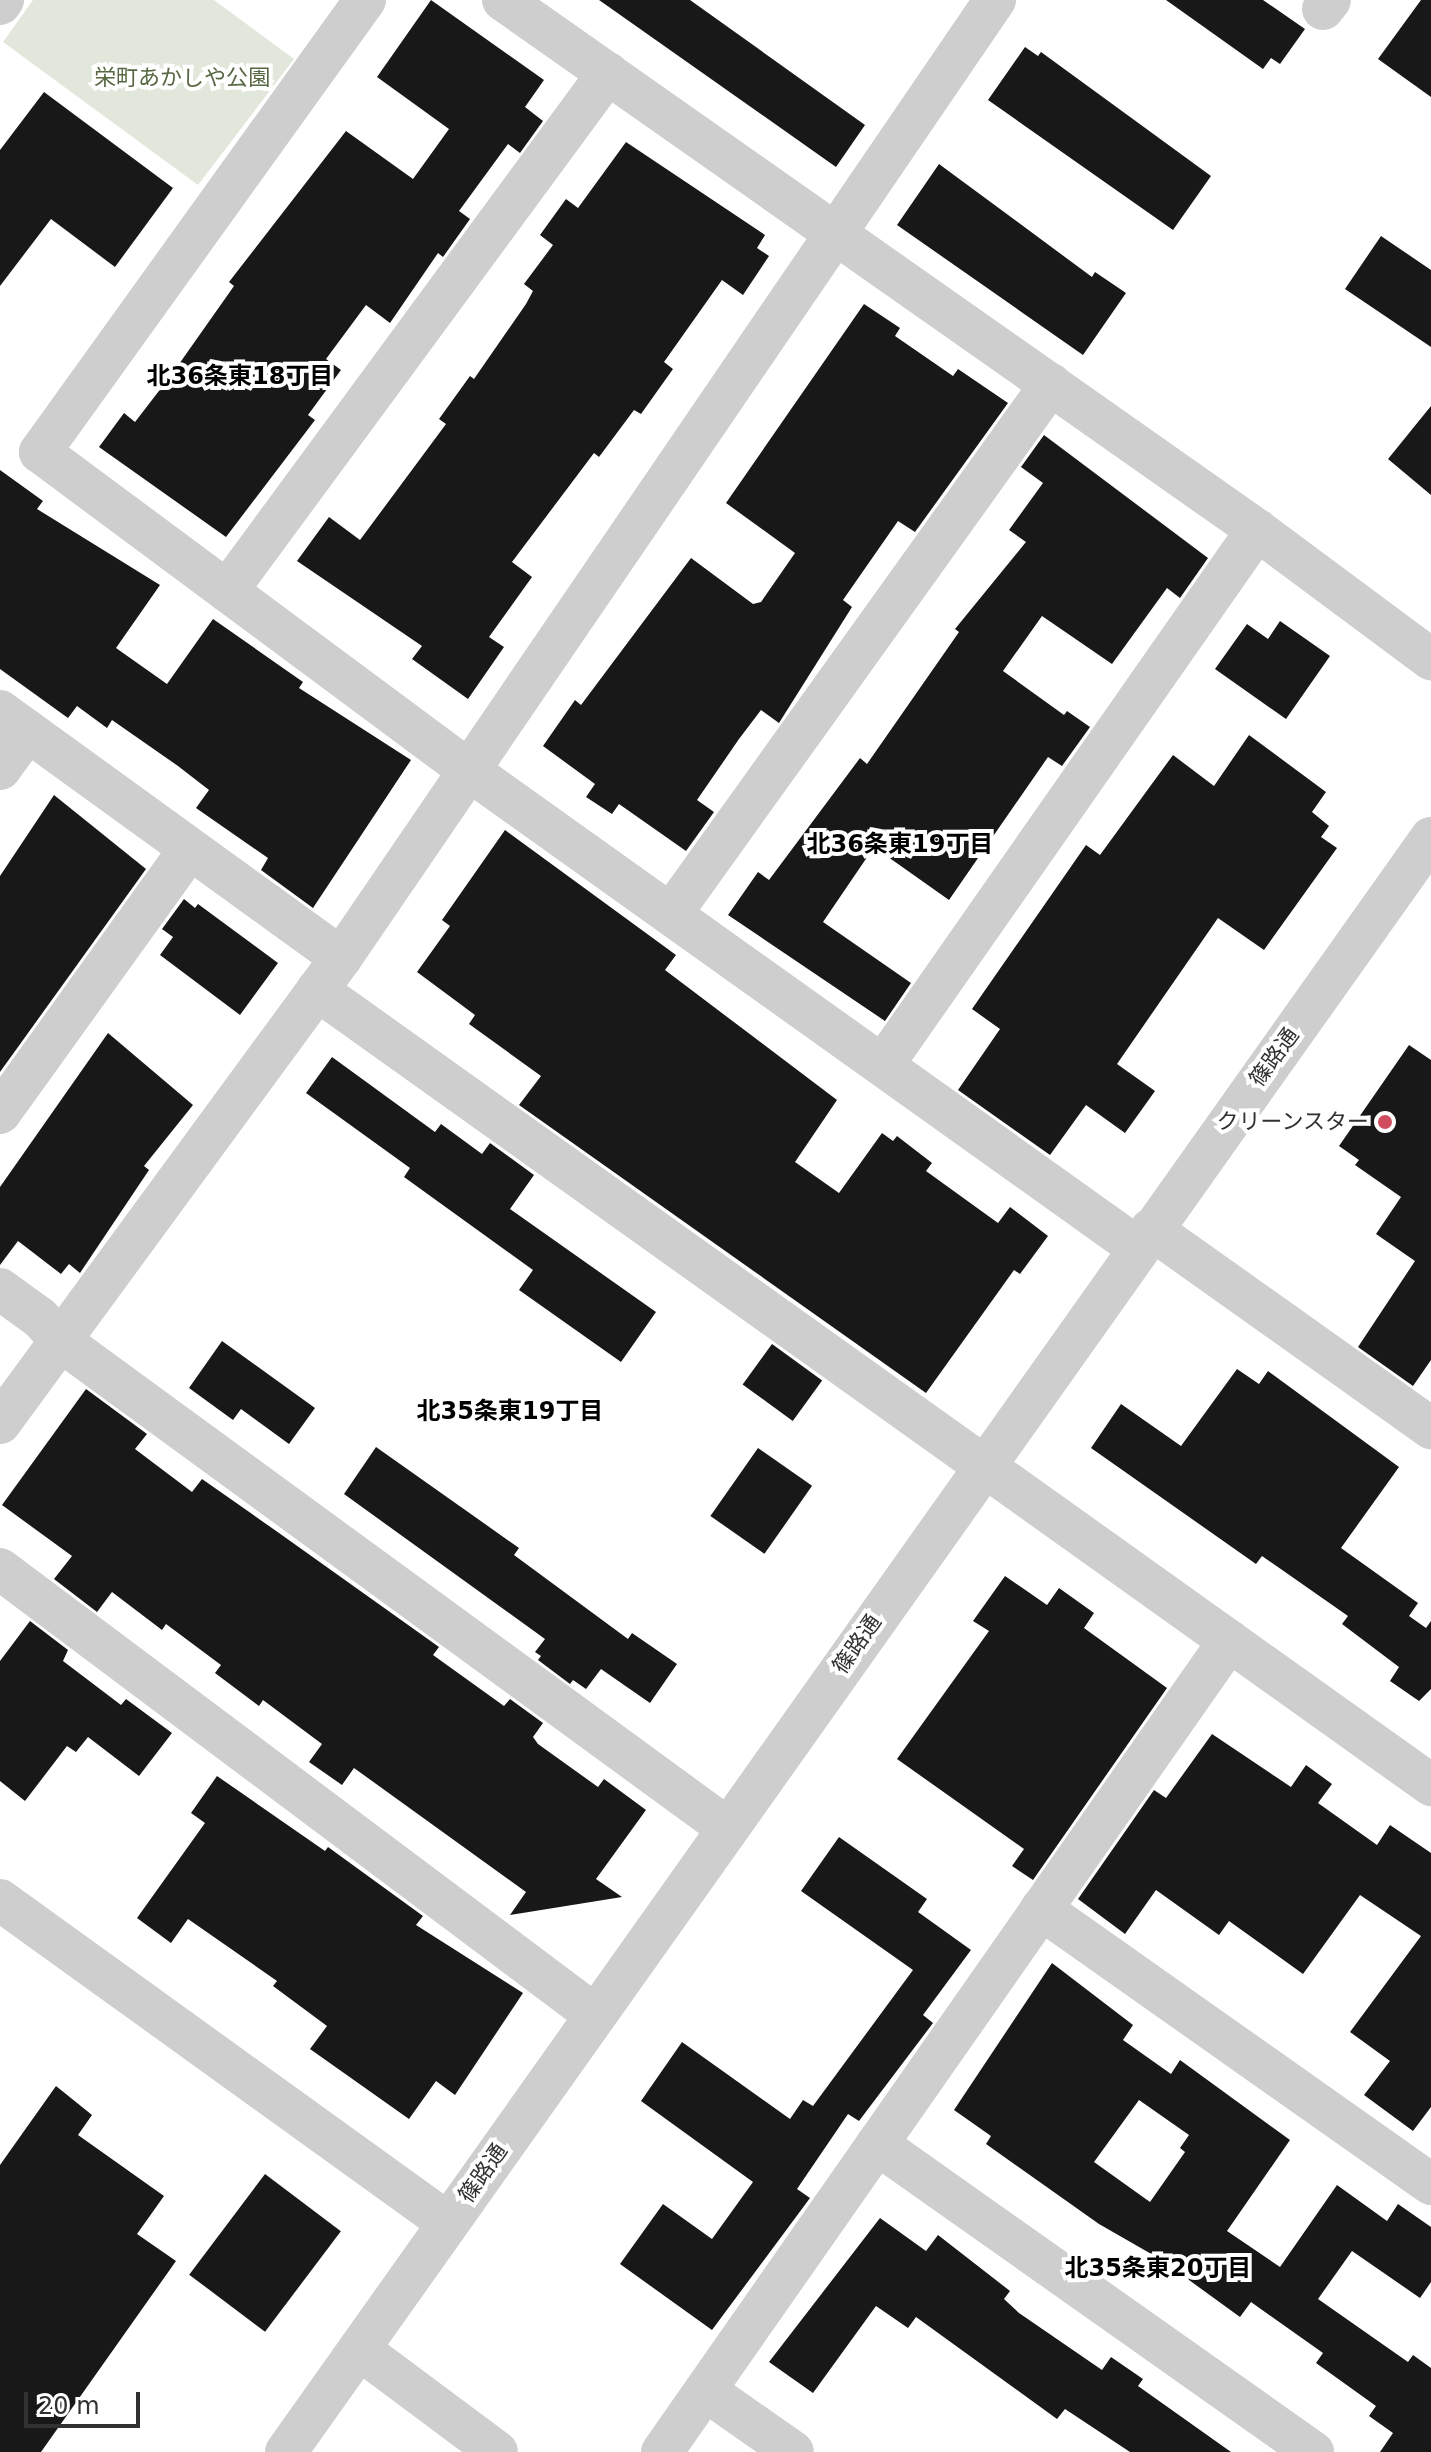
<!DOCTYPE html>
<meta charset="utf-8">
<style>
body{margin:0}
#map{position:relative;width:1431px;height:2452px;overflow:hidden;background:#fff;font-family:"DejaVu Sans","Noto Sans JP",sans-serif}
div>[style]{position:absolute}
.green>*{inset:0;background:#e2e7dc}
.building>*{inset:0;background:#181818;transform-origin:0 0}
.minor>*{height:42px;margin:-21px;padding:0 21px;transform-origin:21px;border-radius:21px;background:#cecece}
.dots>*{width:22px;height:22px;translate:-50% -50%;box-sizing:border-box;border:4px solid #fff;border-radius:50%}
span{translate:-50% -50%;white-space:nowrap;text-align:center;line-height:1.15;-webkit-text-stroke:8px #fff;paint-order:stroke}
.park-label{font-size:22px;color:#576844}
.street-label{font-size:22px;color:#313131}
.poi-label{font-size:22px;color:#313131}
.right{translate:-100% -50%;text-align:right}
.neighbourhood-label{font-size:24px;color:#000;font-weight:700}
.scale{position:absolute;left:24px;top:2392px;width:116px;height:36px;box-sizing:border-box;border:4px solid #313131;border-top:0;padding-left:10px;font-size:24px;line-height:28px;white-space:nowrap;color:#313131;-webkit-text-stroke:6px #fff;paint-order:stroke}
</style>
<div id="map">
<div class="green">
<i style="clip-path:polygon(33px 0,214px 0,294px 59px,198px 185px,3px 42px)"></i>
</div>
<div class="building">
<i style="clip-path:polygon(431px 0,544px 80px,525px 107px,543px 121px,520px 153px,508px 144px,459px 211px,470px 219px,443px 257px,438px 253px,390px 323px,366px 305px,326px 359px,341px 370px,308px 415px,315px 420px,226px 537px,99px 447px,124px 413px,135px 422px,172px 374px,234px 286px,229px 282px,346px 131px,413px 179px,449px 129px,377px 77px)"></i>
<i style="clip-path:polygon(599px 0,690px 0,865px 125px,836px 167px)"></i>
<i style="clip-path:polygon(1166px 0,1263px 0,1305px 29px,1280px 64px,1271px 58px,1263px 69px)"></i>
<i style="clip-path:polygon(1421px 0,1431px 0,1431px 97px,1378px 59px)"></i>
<i style="clip-path:polygon(1025px 47px,1038px 56px,1041px 52px,1211px 176px,1173px 230px,988px 100px)"></i>
<i style="clip-path:polygon(44px 92px,173px 188px,115px 267px,51px 219px,0 286px,0 150px)"></i>
<i style="clip-path:polygon(626px 142px,765px 235px,757px 248px,769px 256px,743px 295px,722px 280px,664px 362px,673px 369px,641px 414px,634px 410px,599px 457px,594px 453px,512px 562px,532px 577px,489px 637px,504px 647px,468px 699px,412px 659px,422px 646px,297px 561px,329px 517px,360px 540px,446px 424px,439px 419px,470px 376px,474px 379px,526px 304px,533px 291px,524px 284px,553px 245px,540px 235px,566px 199px,578px 208px)"></i>
<i style="clip-path:polygon(939px 164px,1092px 277px,1095px 272px,1126px 293px,1083px 355px,897px 225px)"></i>
<i style="clip-path:polygon(1381px 236px,1431px 270px,1431px 347px,1345px 289px)"></i>
<i style="clip-path:polygon(864px 304px,900px 328px,895px 336px,953px 376px,958px 369px,1008px 403px,915px 532px,898px 521px,843px 600px,852px 607px,779px 723px,761px 710px,739px 739px,697px 800px,714px 812px,686px 851px,619px 804px,612px 814px,586px 797px,595px 784px,543px 746px,575px 700px,581px 705px,691px 558px,753px 604px,761px 602px,795px 553px,726px 503px)"></i>
<i style="clip-path:polygon(1431px 406px,1431px 495px,1388px 459px)"></i>
<i style="clip-path:polygon(1044px 435px,1208px 558px,1180px 598px,1167px 588px,1112px 664px,1042px 616px,1003px 671px,1064px 715px,1067px 711px,1090px 727px,1062px 766px,1048px 757px,949px 900px,874px 847px,823px 922px,911px 983px,885px 1021px,728px 915px,758px 872px,769px 880px,860px 758px,867px 764px,959px 632px,955px 629px,1026px 542px,1009px 530px,1043px 483px,1021px 467px)"></i>
<i style="clip-path:polygon(0 470px,43px 501px,37px 509px,160px 585px,116px 648px,167px 684px,213px 619px,303px 682px,299px 688px,411px 760px,313px 908px,261px 870px,268px 858px,196px 808px,209px 790px,178px 766px,112px 720px,107px 728px,77px 706px,68px 718px,0 669px)"></i>
<i style="clip-path:polygon(1280px 621px,1330px 656px,1286px 719px,1215px 669px,1247px 624px,1268px 639px)"></i>
<i style="clip-path:polygon(1249px 735px,1326px 792px,1312px 812px,1329px 826px,1321px 837px,1337px 848px,1264px 950px,1218px 918px,1117px 1064px,1155px 1091px,1125px 1133px,1086px 1105px,1050px 1155px,958px 1090px,1000px 1029px,972px 1009px,1086px 845px,1100px 855px,1173px 755px,1214px 786px)"></i>
<i style="clip-path:polygon(54px 795px,146px 869px,0 1072px,0 876px)"></i>
<i style="clip-path:polygon(505px 830px,676px 955px,665px 970px,837px 1100px,795px 1162px,839px 1193px,882px 1133px,893px 1141px,897px 1136px,932px 1163px,926px 1171px,998px 1223px,1010px 1207px,1048px 1236px,1020px 1274px,1014px 1270px,926px 1393px,519px 1105px,541px 1076px,469px 1024px,475px 1015px,417px 972px,450px 926px,442px 920px)"></i>
<i style="clip-path:polygon(184px 899px,195px 908px,198px 904px,278px 963px,240px 1015px,160px 955px,173px 937px,162px 929px)"></i>
<i style="clip-path:polygon(108px 1033px,193px 1105px,144px 1166px,149px 1170px,80px 1273px,69px 1264px,61px 1274px,18px 1241px,0 1265px,0 1187px)"></i>
<i style="clip-path:polygon(1409px 1045px,1431px 1060px,1431px 1360px,1413px 1386px,1358px 1347px,1415px 1261px,1376px 1234px,1401px 1197px,1355px 1165px,1359px 1160px,1339px 1146px)"></i>
<i style="clip-path:polygon(332px 1057px,435px 1132px,441px 1124px,482px 1154px,490px 1143px,534px 1175px,510px 1209px,656px 1312px,621px 1362px,519px 1290px,533px 1270px,404px 1177px,410px 1168px,306px 1093px)"></i>
<i style="clip-path:polygon(222px 1341px,315px 1408px,289px 1444px,241px 1409px,233px 1420px,189px 1388px)"></i>
<i style="left:772px;top:1344px;width:62px;height:50px;rotate:36deg"></i>
<i style="clip-path:polygon(1237px 1369px,1259px 1384px,1268px 1371px,1399px 1467px,1341px 1548px,1418px 1603px,1409px 1616px,1426px 1628px,1431px 1621px,1431px 1689px,1419px 1701px,1390px 1681px,1399px 1667px,1342px 1624px,1348px 1616px,1262px 1556px,1256px 1564px,1091px 1448px,1121px 1404px,1181px 1446px)"></i>
<i style="clip-path:polygon(86px 1389px,147px 1434px,135px 1449px,192px 1492px,202px 1479px,279px 1533px,439px 1647px,433px 1655px,504px 1706px,510px 1699px,543px 1723px,533px 1737px,538px 1744px,598px 1787px,604px 1779px,646px 1810px,596px 1879px,622px 1897px,510px 1915px,526px 1892px,354px 1768px,342px 1785px,309px 1762px,322px 1744px,263px 1700px,259px 1706px,215px 1673px,221px 1665px,166px 1624px,162px 1630px,112px 1592px,97px 1612px,54px 1579px,72px 1556px,2px 1505px)"></i>
<i style="clip-path:polygon(376px 1447px,519px 1548px,514px 1555px,628px 1639px,632px 1633px,677px 1664px,650px 1703px,601px 1669px,586px 1689px,573px 1680px,570px 1684px,538px 1660px,541px 1656px,535px 1652px,545px 1639px,344px 1494px)"></i>
<i style="left:758px;top:1448px;width:66px;height:83px;rotate:35deg"></i>
<i style="clip-path:polygon(1005px 1576px,1047px 1605px,1059px 1588px,1094px 1613px,1084px 1628px,1167px 1688px,1033px 1880px,1012px 1866px,1024px 1849px,897px 1759px,989px 1631px,973px 1621px)"></i>
<i style="clip-path:polygon(30px 1621px,68px 1650px,63px 1661px,121px 1705px,126px 1699px,172px 1733px,139px 1776px,88px 1737px,76px 1752px,67px 1746px,25px 1801px,0 1781px,0 1661px)"></i>
<i style="clip-path:polygon(1212px 1734px,1291px 1787px,1306px 1765px,1332px 1784px,1318px 1803px,1377px 1845px,1390px 1825px,1431px 1853px,1431px 2107px,1413px 2131px,1364px 2095px,1390px 2061px,1350px 2032px,1421px 1936px,1360px 1895px,1303px 1974px,1229px 1921px,1219px 1935px,1156px 1890px,1125px 1934px,1078px 1899px,1154px 1790px,1166px 1798px)"></i>
<i style="clip-path:polygon(217px 1776px,325px 1851px,328px 1847px,423px 1916px,416px 1925px,523px 1993px,455px 2095px,436px 2081px,409px 2119px,310px 2049px,327px 2026px,273px 1986px,277px 1981px,188px 1919px,171px 1943px,137px 1918px,205px 1823px,191px 1813px)"></i>
<i style="clip-path:polygon(839px 1837px,927px 1899px,918px 1912px,971px 1950px,923px 2015px,933px 2023px,859px 2121px,848px 2114px,797px 2189px,810px 2198px,712px 2330px,620px 2264px,663px 2204px,712px 2239px,753px 2182px,641px 2101px,682px 2042px,790px 2119px,803px 2100px,813px 2106px,913px 1970px,801px 1891px)"></i>
<i style="clip-path:polygon(evenodd,1052px 1963px,1133px 2025px,1123px 2040px,1171px 2074px,1180px 2060px,1290px 2140px,1227px 2231px,1280px 2267px,1337px 2185px,1387px 2221px,1398px 2204px,1431px 2227px,1431px 2282px,1420px 2298px,1352px 2251px,1318px 2299px,1408px 2362px,1413px 2355px,1431px 2368px,1431px 2452px,1380px 2452px,1393px 2433px,1369px 2416px,1376px 2406px,1316px 2363px,1323px 2353px,1251px 2302px,1240px 2317px,1160px 2259px,1099px 2224px,986px 2144px,991px 2136px,954px 2110px,1052px 1963px,1139px 2100px,1189px 2135px,1180px 2148px,1185px 2152px,1150px 2202px,1094px 2162px,1139px 2100px)"></i>
<i style="clip-path:polygon(56px 2086px,92px 2115px,78px 2135px,164px 2196px,137px 2234px,176px 2261px,41px 2452px,0 2452px,0 2165px)"></i>
<i style="left:265px;top:2174px;width:95px;height:126px;rotate:37deg"></i>
<i style="clip-path:polygon(880px 2218px,926px 2251px,938px 2235px,1010px 2291px,1004px 2299px,1019px 2313px,1102px 2370px,1111px 2357px,1143px 2379px,1138px 2386px,1231px 2452px,1130px 2452px,1065px 2409px,1057px 2419px,916px 2317px,908px 2328px,876px 2306px,813px 2393px,769px 2362px)"></i>
</div>
<div class="minor">
<i style="left:365px;top:0;width:557px;rotate:125.72deg"></i>
<i style="left:40px;top:452px;width:532px;rotate:36.59deg"></i>
<i style="left:467px;top:769px;width:823px;rotate:35.51deg"></i>
<i style="left:503px;top:0;width:922px;rotate:35.1deg"></i>
<i style="left:1257px;top:530px;width:217px;rotate:36.6deg"></i>
<i style="left:0;top:4px;width:5px;rotate:-53deg"></i>
<i style="left:1323px;top:9px;width:11px;rotate:-52deg"></i>
<i style="left:227px;top:591px;width:643px;rotate:-53.66deg"></i>
<i style="left:0;top:711px;width:421px;rotate:35.9deg"></i>
<i style="left:0;top:769px;width:47px;rotate:-53.6deg"></i>
<i style="left:671px;top:914px;width:652px;rotate:-54.36deg"></i>
<i style="left:317px;top:990px;width:1369px;rotate:35.51deg"></i>
<i style="left:883px;top:1065px;width:653px;rotate:-55.04deg"></i>
<i style="left:0;top:1113px;width:325px;rotate:-54.3deg"></i>
<i style="left:1151px;top:1229px;width:344px;rotate:35.4deg"></i>
<i style="left:0;top:1289px;width:49px;rotate:35.9deg"></i>
<i style="left:40px;top:1318px;width:33px;rotate:47deg"></i>
<i style="left:62px;top:1342px;width:822px;rotate:36.15deg"></i>
<i style="left:0;top:1423px;width:577px;rotate:-53.75deg"></i>
<i style="left:341px;top:958px;width:1160px;rotate:-55.68deg"></i>
<i style="left:0;top:1569px;width:744px;rotate:36.85deg"></i>
<i style="left:0;top:1900px;width:552px;rotate:35.79deg"></i>
<i style="left:1041px;top:1909px;width:477px;rotate:35.2deg"></i>
<i style="left:877px;top:2144px;width:534px;rotate:35.24deg"></i>
<i style="left:359px;top:2349px;width:172px;rotate:36.7deg"></i>
<i style="left:706px;top:2391px;width:106px;rotate:35deg"></i>
<i style="left:286px;top:2452px;width:1979px;rotate:-54.65deg"></i>
<i style="left:662px;top:2452px;width:990px;rotate:-55.04deg"></i>
</div>
<div class="dots">
<i style="left:1385px;top:1122px;background:#d04c5f"></i>
</div>
<div class="park-label">
<span style="left:182px;top:78px">栄町あかしや公園</span>
</div>
<div class="street-label">
<span style="left:1274px;top:1057px;rotate:-54deg">篠路通</span>
<span style="left:857px;top:1644px;rotate:-55deg">篠路通</span>
<span style="left:483px;top:2173px;rotate:-55deg">篠路通</span>
</div>
<div class="poi-label">
<span class="right" style="left:1369px;top:1122px">クリーンスター</span>
</div>
<div class="neighbourhood-label">
<span style="left:240px;top:377px">北36条東18丁目</span>
<span style="left:900px;top:845px">北36条東19丁目</span>
<span style="left:510px;top:1412px">北35条東19丁目</span>
<span style="left:1158px;top:2269px">北35条東20丁目</span>
</div>
<div class="scale">20 m</div>
</div>
